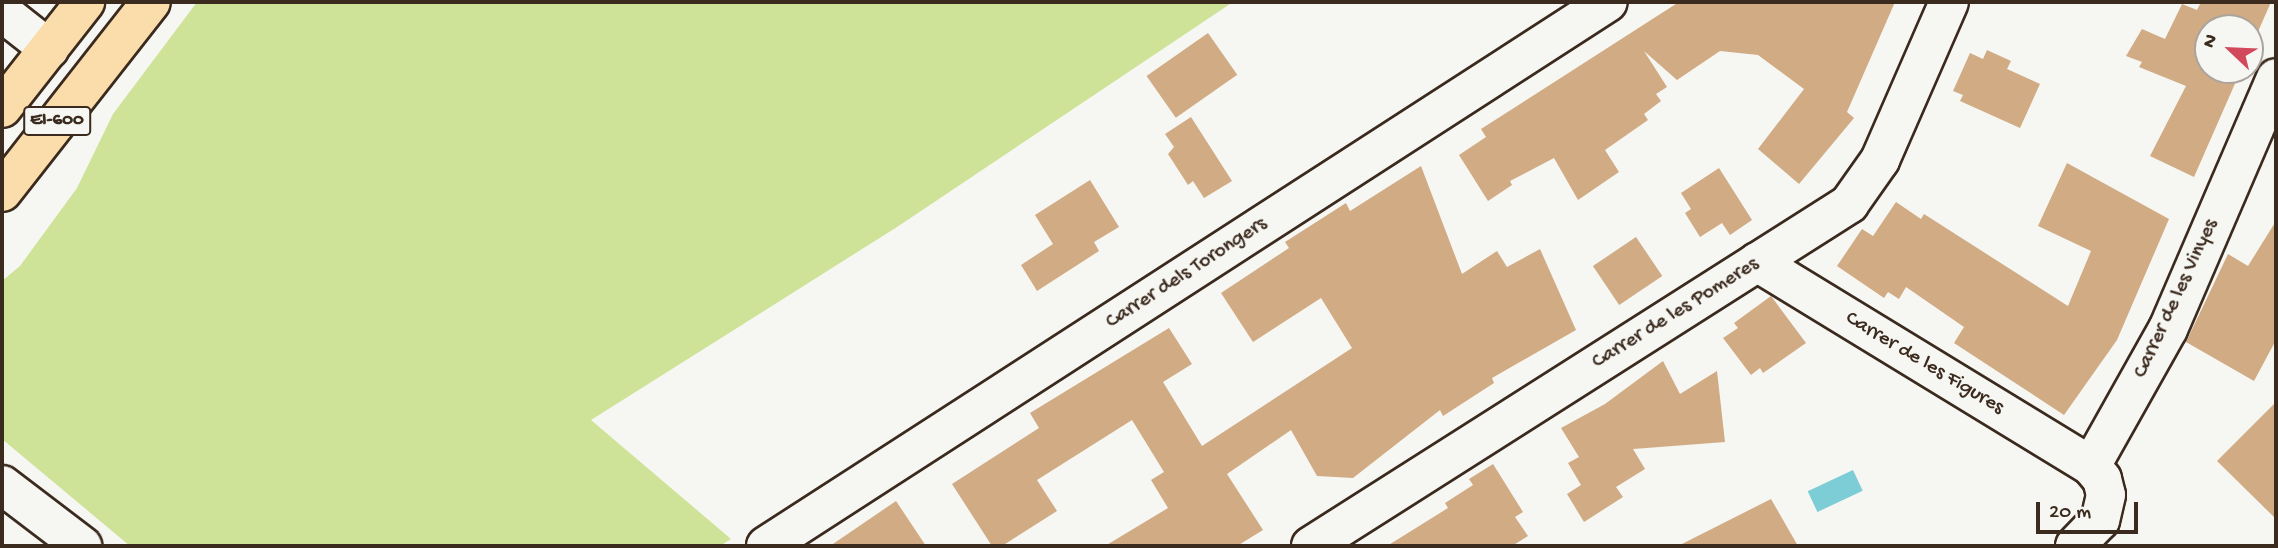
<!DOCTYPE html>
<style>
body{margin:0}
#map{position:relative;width:2278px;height:548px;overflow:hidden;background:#f6f6f2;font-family:"Gochi Hand",sans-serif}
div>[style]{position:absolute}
.green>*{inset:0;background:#cee398}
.water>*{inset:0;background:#7ccdd5;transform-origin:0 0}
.building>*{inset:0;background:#d1ab83;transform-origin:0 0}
.roads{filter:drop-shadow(2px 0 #3b2a1e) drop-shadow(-2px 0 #3b2a1e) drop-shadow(0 2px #3b2a1e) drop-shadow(0 -2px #3b2a1e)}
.minor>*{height:38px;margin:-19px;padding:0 19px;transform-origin:19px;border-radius:19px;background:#f6f6f2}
.tertiary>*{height:38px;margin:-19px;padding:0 19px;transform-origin:19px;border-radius:19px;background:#f6f6f2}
.primary>*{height:38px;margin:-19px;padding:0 19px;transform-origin:19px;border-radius:19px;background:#faddab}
span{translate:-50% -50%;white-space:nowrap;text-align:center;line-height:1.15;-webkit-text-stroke:7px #f6f6f2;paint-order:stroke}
.shield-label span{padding:2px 5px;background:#f6f6f2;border:2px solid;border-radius:5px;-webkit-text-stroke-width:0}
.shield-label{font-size:19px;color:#3b2a1e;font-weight:700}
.street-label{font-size:21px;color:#3b2a1e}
.frame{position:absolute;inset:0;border:4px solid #3b2a1e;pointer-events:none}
.north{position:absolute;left:2194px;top:14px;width:70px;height:70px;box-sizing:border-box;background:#f6f6f2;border:2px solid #aba49d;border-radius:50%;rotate:293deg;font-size:19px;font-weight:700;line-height:28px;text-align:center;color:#3b2a1e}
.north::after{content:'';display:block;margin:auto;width:24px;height:32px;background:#d1495b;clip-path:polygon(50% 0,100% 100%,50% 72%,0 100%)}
.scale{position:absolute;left:2036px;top:502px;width:102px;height:32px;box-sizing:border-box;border:4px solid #3b2a1e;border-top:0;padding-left:9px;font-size:21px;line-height:24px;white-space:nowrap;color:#3b2a1e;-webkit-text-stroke:5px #f6f6f2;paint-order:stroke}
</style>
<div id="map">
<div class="green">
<i style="clip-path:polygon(197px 2px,1233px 2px,897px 227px,591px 420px,731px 539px,720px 546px,130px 546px,2px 439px,2px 281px,20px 266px,77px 188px,113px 114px)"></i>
</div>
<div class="water">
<i style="left:1853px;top:470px;width:23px;height:50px;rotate:65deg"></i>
</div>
<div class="building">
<i style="clip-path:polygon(1679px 2px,1895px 2px,1847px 112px,1854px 118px,1799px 184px,1758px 149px,1804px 89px,1758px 55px,1720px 51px,1677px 80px,1644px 51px,1667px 87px,1656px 94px,1661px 101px,1644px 114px,1648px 120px,1605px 150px,1619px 172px,1578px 200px,1554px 158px,1510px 181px,1512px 185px,1488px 201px,1459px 155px,1486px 137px,1481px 129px)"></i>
<i style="clip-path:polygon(2201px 2px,2271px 2px,2250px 50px,2250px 28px,2208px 28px,2208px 70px,2241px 70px,2194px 177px,2150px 156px,2186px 86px,2139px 67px,2142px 62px,2126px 56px,2142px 29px,2165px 39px,2182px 4px,2197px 10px)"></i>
<i style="left:1208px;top:33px;width:51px;height:75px;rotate:55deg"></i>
<i style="clip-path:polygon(1987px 50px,2011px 61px,2007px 69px,2040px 84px,2020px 128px,1960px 101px,1963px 95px,1953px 91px,1970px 53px,1983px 59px)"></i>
<i style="clip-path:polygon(1191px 117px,1232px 181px,1204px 198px,1193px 181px,1188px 185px,1168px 154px,1174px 147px,1165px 134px)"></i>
<i style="clip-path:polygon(2067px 163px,2169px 219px,2117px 340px,2064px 415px,1954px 343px,1964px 327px,1906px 287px,1899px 299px,1888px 292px,1884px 298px,1837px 266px,1862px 229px,1873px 236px,1896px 202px,1921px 219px,1924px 214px,2068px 306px,2091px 251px,2038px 226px)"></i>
<i style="clip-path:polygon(1421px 166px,1462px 274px,1497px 251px,1507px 267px,1540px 249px,1576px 330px,1492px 378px,1494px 383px,1443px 416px,1440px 410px,1353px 478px,1317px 476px,1291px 430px,1227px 474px,1263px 530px,1237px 546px,1105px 546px,1168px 508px,1151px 480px,1164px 472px,1132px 420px,1037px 480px,1057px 511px,1002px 546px,992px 546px,952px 484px,1039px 428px,1030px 413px,1169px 328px,1192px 364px,1163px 382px,1202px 446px,1352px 348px,1321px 298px,1253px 342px,1221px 293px,1289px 248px,1285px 242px,1346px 203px,1350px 211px)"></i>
<i style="clip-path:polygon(1719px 168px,1752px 220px,1730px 235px,1722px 223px,1700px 237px,1685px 213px,1691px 209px,1681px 193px)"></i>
<i style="clip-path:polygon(1090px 180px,1119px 227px,1094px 242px,1099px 251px,1037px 291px,1021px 265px,1053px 244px,1035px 215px)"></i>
<i style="clip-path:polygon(2276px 221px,2276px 340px,2254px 381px,2186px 342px,2228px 254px,2248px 266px)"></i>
<i style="left:1636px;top:237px;width:47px;height:52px;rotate:56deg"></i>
<i style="clip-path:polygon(1771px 296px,1806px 343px,1763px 373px,1760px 368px,1751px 375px,1723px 338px,1738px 328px,1734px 323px)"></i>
<i style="clip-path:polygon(1663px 361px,1680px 394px,1717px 371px,1725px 442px,1633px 449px,1645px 469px,1616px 487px,1623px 497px,1584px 522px,1567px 494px,1581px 485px,1568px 463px,1579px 457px,1561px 428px,1605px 404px)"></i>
<i style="clip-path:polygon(2276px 402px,2276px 519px,2217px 461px)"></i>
<i style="clip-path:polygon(1493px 464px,1523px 512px,1515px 517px,1528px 536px,1512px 546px,1387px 546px,1448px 508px,1445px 503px,1473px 485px,1469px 479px)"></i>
<i style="clip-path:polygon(1771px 499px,1798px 546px,1678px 546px)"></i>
<i style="clip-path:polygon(896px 501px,926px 546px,830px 546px)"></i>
</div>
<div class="roads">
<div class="minor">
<i style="left:2px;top:12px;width:60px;rotate:38.2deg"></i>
<i style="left:1757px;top:262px;width:391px;rotate:31.4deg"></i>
<i style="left:2091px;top:466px;width:17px;rotate:50deg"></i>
<i style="left:2102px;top:479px;width:16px;rotate:76deg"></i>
<i style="left:2106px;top:495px;width:26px;rotate:103deg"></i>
<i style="left:2100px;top:520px;width:36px;rotate:134deg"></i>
<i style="left:2091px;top:466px;width:157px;rotate:-60.7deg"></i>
<i style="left:2168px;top:329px;width:273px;rotate:-66.7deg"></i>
<i style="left:766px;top:546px;width:1002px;rotate:-32.87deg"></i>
<i style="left:1311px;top:546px;width:638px;rotate:-32.44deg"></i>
<i style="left:1849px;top:204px;width:54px;rotate:-54.8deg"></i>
<i style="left:1880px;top:160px;width:172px;rotate:-66.4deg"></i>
</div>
<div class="tertiary">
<i style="left:2px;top:485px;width:101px;rotate:37.3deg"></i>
</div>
<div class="primary">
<i style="left:2px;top:108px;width:135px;rotate:-51.9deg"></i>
<i style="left:2px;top:192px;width:241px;rotate:-51.9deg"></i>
</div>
</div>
<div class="shield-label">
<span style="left:57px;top:121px">EI-600</span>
</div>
<div class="street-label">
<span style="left:1187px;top:274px;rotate:-33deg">Carrer dels Torongers</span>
<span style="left:2177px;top:299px;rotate:-65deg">Carrer de les Vinyes</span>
<span style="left:1676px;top:314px;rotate:-32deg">Carrer de les Pomeres</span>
<span style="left:1924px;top:364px;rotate:31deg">Carrer de les Figures</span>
</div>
<div class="frame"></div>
<div class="north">N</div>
<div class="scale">20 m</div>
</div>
